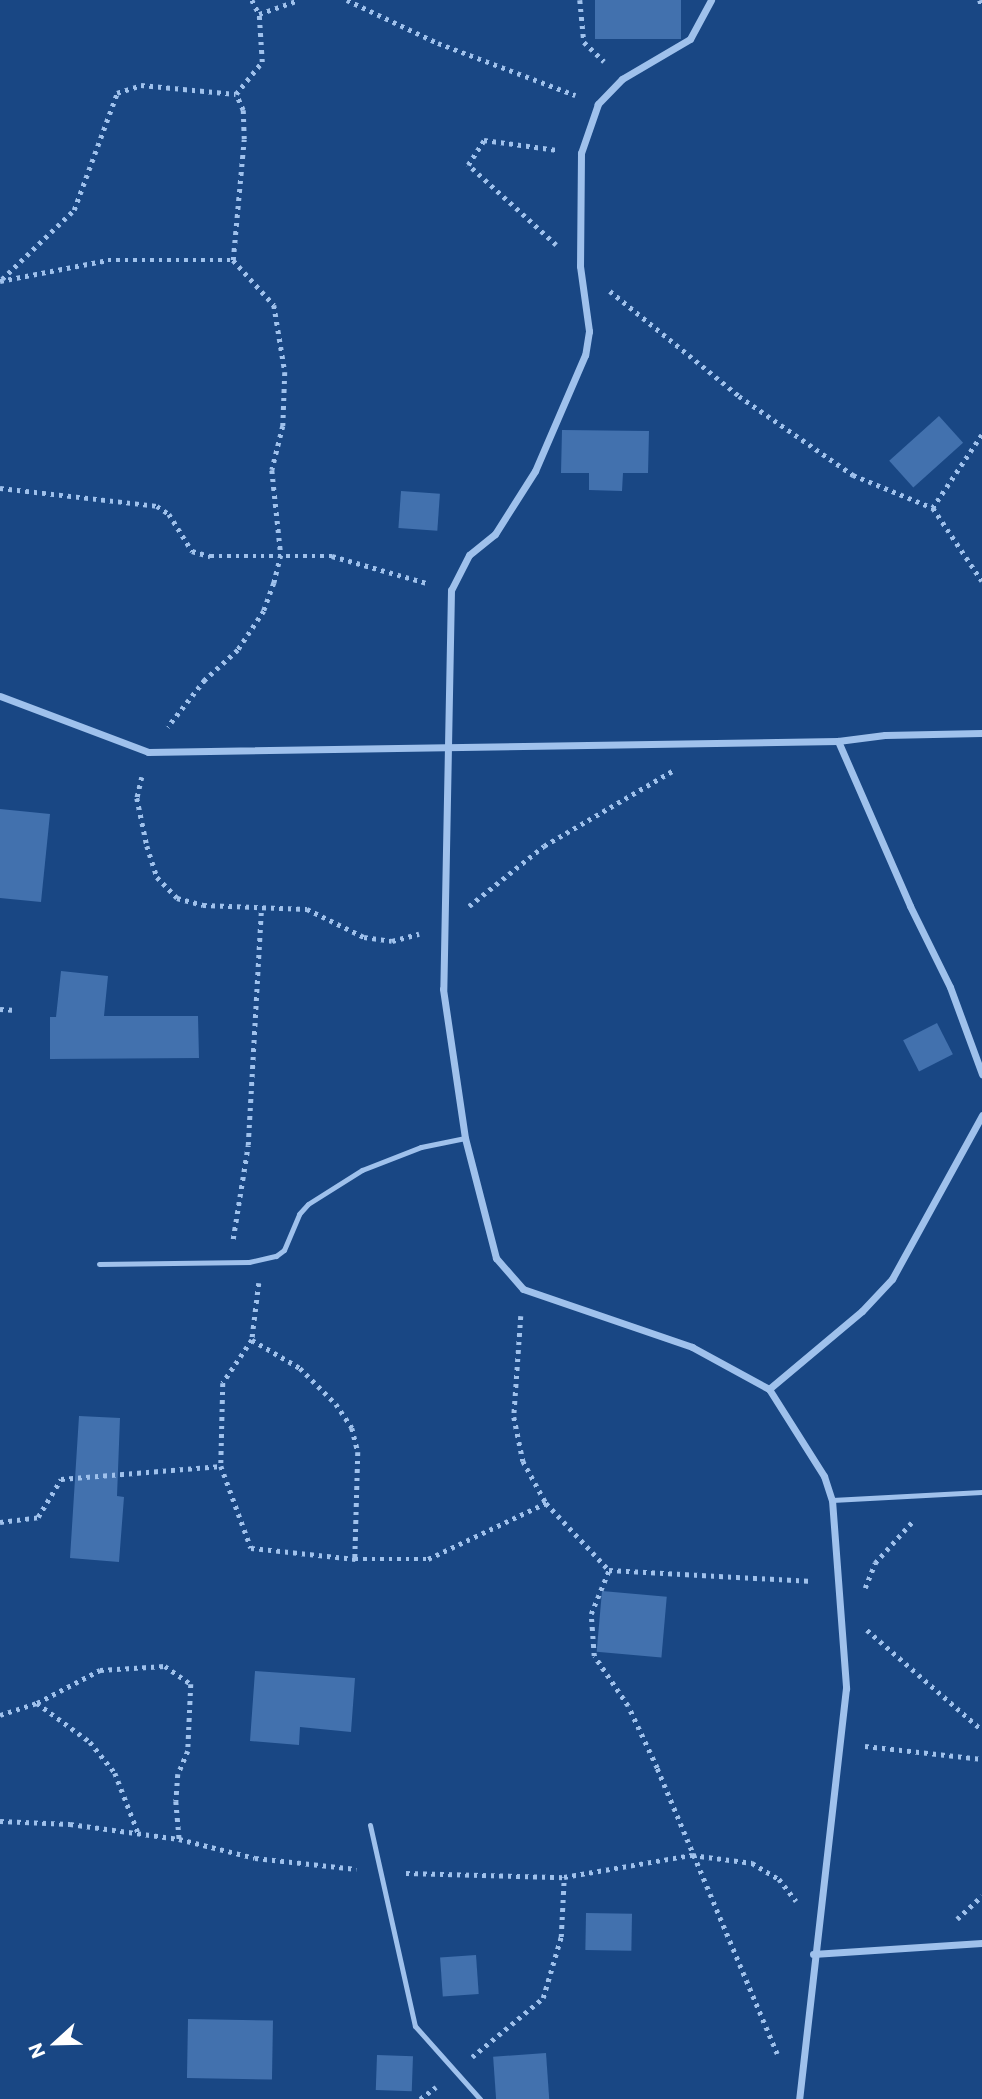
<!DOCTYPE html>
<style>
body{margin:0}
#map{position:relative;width:982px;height:2099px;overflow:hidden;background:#194784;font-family:Commissioner,sans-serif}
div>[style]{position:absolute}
.building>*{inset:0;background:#4271ae;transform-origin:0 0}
.path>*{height:4.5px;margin-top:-2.25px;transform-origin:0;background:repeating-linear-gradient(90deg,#9fc1ec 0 3.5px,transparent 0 8.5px)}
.lane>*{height:5px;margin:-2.5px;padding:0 2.5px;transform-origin:2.5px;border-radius:2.5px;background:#9fc1ec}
.street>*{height:7px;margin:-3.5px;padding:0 3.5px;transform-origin:3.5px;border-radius:3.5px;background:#9fc1ec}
span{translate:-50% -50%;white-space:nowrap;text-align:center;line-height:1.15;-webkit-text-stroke:6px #194784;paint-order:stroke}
.north{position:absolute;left:21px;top:2008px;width:70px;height:70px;-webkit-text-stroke:5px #194784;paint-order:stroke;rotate:248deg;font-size:19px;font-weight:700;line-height:28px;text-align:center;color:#fff}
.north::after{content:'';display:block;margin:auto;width:24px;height:32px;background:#fff;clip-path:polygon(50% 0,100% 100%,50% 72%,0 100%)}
</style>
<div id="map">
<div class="building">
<i style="left:595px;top:0;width:86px;height:39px"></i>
<i style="left:939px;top:416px;width:36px;height:67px;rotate:48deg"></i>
<i style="clip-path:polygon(562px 430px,649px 431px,648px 473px,623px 473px,622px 491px,589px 490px,589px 473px,561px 473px)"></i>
<i style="left:401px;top:491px;width:39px;height:37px;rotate:4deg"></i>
<i style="clip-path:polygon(0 809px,50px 814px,41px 902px,0 898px)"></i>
<i style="clip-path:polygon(61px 971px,108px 976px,104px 1016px,198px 1016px,199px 1058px,50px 1059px,50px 1017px,56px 1017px)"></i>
<i style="left:937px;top:1023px;width:35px;height:38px;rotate:63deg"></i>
<i style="clip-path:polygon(79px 1416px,120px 1418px,117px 1496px,124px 1497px,119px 1562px,70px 1558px)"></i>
<i style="left:602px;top:1591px;width:65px;height:61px;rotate:5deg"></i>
<i style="clip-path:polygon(255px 1671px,355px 1678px,351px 1732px,300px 1727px,299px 1745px,250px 1741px)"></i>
<i style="left:586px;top:1913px;width:46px;height:37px;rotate:1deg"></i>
<i style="left:476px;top:1955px;width:39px;height:36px;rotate:86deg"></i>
<i style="left:188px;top:2019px;width:85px;height:59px;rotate:1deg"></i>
<i style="left:546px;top:2053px;width:46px;height:53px;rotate:86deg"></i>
<i style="left:377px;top:2055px;width:36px;height:35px;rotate:2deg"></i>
</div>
<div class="path">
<i style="left:252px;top:0;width:16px;rotate:63deg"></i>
<i style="left:347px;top:0;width:101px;rotate:25.3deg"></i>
<i style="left:438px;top:43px;width:147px;rotate:20.8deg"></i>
<i style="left:580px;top:0;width:42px;rotate:84.6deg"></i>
<i style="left:584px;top:42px;width:28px;rotate:44deg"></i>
<i style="left:980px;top:0;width:8px;rotate:76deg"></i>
<i style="left:556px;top:245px;width:119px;rotate:-137.7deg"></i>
<i style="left:468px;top:165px;width:30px;rotate:-57deg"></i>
<i style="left:484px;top:140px;width:74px;rotate:7.8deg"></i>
<i style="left:233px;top:260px;width:121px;rotate:-84.8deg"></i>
<i style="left:244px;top:139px;width:29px;rotate:-92deg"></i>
<i style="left:243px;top:110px;width:17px;rotate:-114deg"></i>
<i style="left:2px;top:279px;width:100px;rotate:-43.8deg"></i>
<i style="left:74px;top:210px;width:125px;rotate:-69.8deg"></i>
<i style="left:117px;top:93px;width:25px;rotate:-18deg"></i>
<i style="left:141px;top:85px;width:95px;rotate:5.4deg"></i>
<i style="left:236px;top:94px;width:41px;rotate:-50.9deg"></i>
<i style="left:262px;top:62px;width:48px;rotate:-93.6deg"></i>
<i style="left:259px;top:14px;width:42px;rotate:-19.3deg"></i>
<i style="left:0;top:281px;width:110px;rotate:-11deg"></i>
<i style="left:108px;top:260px;width:125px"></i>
<i style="left:233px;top:260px;width:61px;rotate:47.7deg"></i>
<i style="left:274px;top:305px;width:68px;rotate:80.7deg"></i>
<i style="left:285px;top:372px;width:54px;rotate:92.1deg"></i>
<i style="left:283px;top:426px;width:45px;rotate:104deg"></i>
<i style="left:272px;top:470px;width:85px;rotate:84deg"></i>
<i style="left:281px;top:555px;width:29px;rotate:104deg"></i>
<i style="left:274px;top:583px;width:30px;rotate:110deg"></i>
<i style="left:264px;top:611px;width:47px;rotate:123.7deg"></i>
<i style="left:238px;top:650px;width:45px;rotate:137.7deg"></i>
<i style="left:205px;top:680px;width:60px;rotate:128.2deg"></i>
<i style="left:610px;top:291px;width:166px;rotate:39.1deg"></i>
<i style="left:739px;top:396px;width:139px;rotate:34.7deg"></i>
<i style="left:853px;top:475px;width:87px;rotate:22.4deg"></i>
<i style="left:982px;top:435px;width:88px;rotate:123.9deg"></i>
<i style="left:933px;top:508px;width:88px;rotate:56.1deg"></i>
<i style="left:0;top:488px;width:158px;rotate:6.5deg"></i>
<i style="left:157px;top:506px;width:14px;rotate:34deg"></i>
<i style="left:169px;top:514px;width:44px;rotate:58.1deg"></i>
<i style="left:192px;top:551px;width:19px;rotate:16deg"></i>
<i style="left:210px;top:556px;width:122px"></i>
<i style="left:332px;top:556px;width:99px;rotate:15.9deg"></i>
<i style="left:142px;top:777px;width:22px;rotate:103deg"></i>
<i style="left:137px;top:798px;width:49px;rotate:78.2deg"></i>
<i style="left:147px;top:846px;width:33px;rotate:72deg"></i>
<i style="left:157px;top:877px;width:29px;rotate:46deg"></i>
<i style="left:177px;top:898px;width:27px;rotate:15deg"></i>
<i style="left:203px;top:905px;width:104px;rotate:2.2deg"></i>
<i style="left:307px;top:909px;width:64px;rotate:26.2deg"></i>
<i style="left:364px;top:937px;width:28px;rotate:8deg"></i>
<i style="left:392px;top:941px;width:28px;rotate:-15deg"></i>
<i style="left:469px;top:906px;width:96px;rotate:-38.7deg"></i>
<i style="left:544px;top:846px;width:151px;rotate:-30.3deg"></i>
<i style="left:0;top:1009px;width:16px;rotate:4deg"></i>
<i style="left:233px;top:1239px;width:95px;rotate:-80.9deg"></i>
<i style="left:248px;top:1145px;width:236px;rotate:-86.8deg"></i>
<i style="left:259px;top:1283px;width:57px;rotate:97deg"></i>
<i style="left:252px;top:1340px;width:52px;rotate:124deg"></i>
<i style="left:223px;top:1383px;width:83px;rotate:91.4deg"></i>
<i style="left:221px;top:1466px;width:87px;rotate:69.9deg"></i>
<i style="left:251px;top:1548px;width:105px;rotate:6deg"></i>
<i style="left:355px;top:1559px;width:73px"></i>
<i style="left:428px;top:1559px;width:131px;rotate:-25.4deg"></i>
<i style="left:521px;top:1316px;width:101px;rotate:94deg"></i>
<i style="left:514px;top:1417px;width:45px;rotate:78.4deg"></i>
<i style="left:523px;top:1461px;width:48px;rotate:61.3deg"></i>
<i style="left:546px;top:1503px;width:92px;rotate:46.8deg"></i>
<i style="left:252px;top:1340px;width:56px;rotate:30.3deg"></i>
<i style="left:300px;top:1368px;width:51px;rotate:45deg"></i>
<i style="left:336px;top:1404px;width:29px;rotate:56deg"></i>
<i style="left:352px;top:1428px;width:25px;rotate:76deg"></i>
<i style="left:358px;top:1452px;width:107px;rotate:91.6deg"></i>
<i style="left:0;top:1522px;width:38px;rotate:-7deg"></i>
<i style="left:38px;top:1517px;width:44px;rotate:-58.8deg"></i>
<i style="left:61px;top:1479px;width:161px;rotate:-4.6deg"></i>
<i style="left:865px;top:1588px;width:27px;rotate:-68deg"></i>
<i style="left:875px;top:1563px;width:55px;rotate:-47.9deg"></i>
<i style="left:867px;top:1630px;width:152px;rotate:41deg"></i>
<i style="left:37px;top:1703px;width:71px;rotate:-27.6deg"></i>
<i style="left:100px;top:1670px;width:65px;rotate:-3.5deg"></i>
<i style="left:165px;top:1666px;width:32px;rotate:35deg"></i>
<i style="left:191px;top:1684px;width:67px;rotate:92.6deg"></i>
<i style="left:188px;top:1751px;width:25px;rotate:113deg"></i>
<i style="left:178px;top:1774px;width:27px;rotate:94deg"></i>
<i style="left:176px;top:1801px;width:38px;rotate:85deg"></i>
<i style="left:0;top:1715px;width:39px;rotate:-18deg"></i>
<i style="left:37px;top:1703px;width:66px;rotate:36.3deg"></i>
<i style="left:90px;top:1742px;width:40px;rotate:51deg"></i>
<i style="left:115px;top:1773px;width:66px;rotate:68.8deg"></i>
<i style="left:865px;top:1746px;width:118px;rotate:6.3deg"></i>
<i style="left:0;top:1821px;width:70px;rotate:2.5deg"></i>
<i style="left:70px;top:1824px;width:110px;rotate:7.8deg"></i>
<i style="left:179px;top:1839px;width:78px;rotate:14deg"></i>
<i style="left:255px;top:1858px;width:102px;rotate:6.2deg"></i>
<i style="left:406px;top:1873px;width:158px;rotate:1.5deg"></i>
<i style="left:564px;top:1877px;width:130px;rotate:-9.8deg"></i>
<i style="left:692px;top:1855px;width:61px;rotate:7.6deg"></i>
<i style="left:752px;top:1863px;width:31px;rotate:31deg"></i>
<i style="left:779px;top:1879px;width:28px;rotate:52deg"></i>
<i style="left:957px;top:1919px;width:34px;rotate:-43deg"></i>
<i style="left:777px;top:2054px;width:310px;rotate:-112.8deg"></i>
<i style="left:657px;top:1768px;width:68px;rotate:-115.1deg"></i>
<i style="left:628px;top:1706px;width:60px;rotate:-124.2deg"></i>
<i style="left:594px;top:1656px;width:42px;rotate:-94.1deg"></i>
<i style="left:591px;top:1614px;width:48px;rotate:-67.8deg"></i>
<i style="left:609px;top:1570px;width:204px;rotate:3.1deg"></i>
<i style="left:472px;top:2057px;width:92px;rotate:-39.7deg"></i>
<i style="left:543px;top:1998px;width:64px;rotate:-73.6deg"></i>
<i style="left:561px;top:1937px;width:60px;rotate:-87.1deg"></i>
<i style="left:420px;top:2099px;width:20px;rotate:-37deg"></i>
</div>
<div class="lane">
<i style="left:99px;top:1264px;width:150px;rotate:-0.8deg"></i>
<i style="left:249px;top:1262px;width:28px;rotate:-13deg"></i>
<i style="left:276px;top:1256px;width:10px;rotate:-37deg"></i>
<i style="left:284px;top:1250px;width:39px;rotate:-67deg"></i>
<i style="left:299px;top:1214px;width:13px;rotate:-48deg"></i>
<i style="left:308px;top:1204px;width:64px;rotate:-32.2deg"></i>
<i style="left:362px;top:1170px;width:63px;rotate:-21.3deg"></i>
<i style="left:421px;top:1147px;width:45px;rotate:-11.6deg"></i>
<i style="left:832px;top:1500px;width:150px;rotate:-3.1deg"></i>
<i style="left:370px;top:1825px;width:206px;rotate:77.4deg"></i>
<i style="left:415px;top:2026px;width:98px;rotate:48.3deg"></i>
</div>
<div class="street">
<i style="left:711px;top:0;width:44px;rotate:118.3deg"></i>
<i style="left:690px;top:39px;width:79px;rotate:149.5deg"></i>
<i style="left:622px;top:79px;width:35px;rotate:134deg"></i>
<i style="left:598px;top:104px;width:52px;rotate:109.1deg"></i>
<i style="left:581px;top:153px;width:113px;rotate:90.5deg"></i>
<i style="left:580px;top:266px;width:66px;rotate:82.1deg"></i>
<i style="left:589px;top:331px;width:24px;rotate:99deg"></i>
<i style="left:585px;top:355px;width:126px;rotate:113.3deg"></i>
<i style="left:535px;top:471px;width:75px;rotate:122.4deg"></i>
<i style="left:495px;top:534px;width:33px;rotate:141deg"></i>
<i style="left:469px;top:555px;width:39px;rotate:117deg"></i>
<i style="left:451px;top:590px;width:399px;rotate:91.1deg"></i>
<i style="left:443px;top:989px;width:151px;rotate:81.6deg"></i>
<i style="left:465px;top:1138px;width:124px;rotate:75.5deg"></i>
<i style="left:496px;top:1258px;width:41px;rotate:48.9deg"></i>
<i style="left:523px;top:1289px;width:179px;rotate:18.9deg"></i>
<i style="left:692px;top:1347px;width:88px;rotate:28.6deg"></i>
<i style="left:769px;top:1389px;width:103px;rotate:57.7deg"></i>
<i style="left:824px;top:1476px;width:25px;rotate:72deg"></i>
<i style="left:832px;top:1500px;width:189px;rotate:85.7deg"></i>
<i style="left:846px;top:1688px;width:414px;rotate:96.5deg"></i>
<i style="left:0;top:696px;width:158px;rotate:20.7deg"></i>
<i style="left:148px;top:752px;width:690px;rotate:-0.91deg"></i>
<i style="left:838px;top:741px;width:47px;rotate:-7.3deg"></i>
<i style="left:885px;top:735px;width:97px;rotate:-1.2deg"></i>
<i style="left:838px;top:741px;width:180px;rotate:66.4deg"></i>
<i style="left:910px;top:906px;width:90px;rotate:63.7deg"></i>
<i style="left:950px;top:987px;width:93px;rotate:69.8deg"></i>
<i style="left:769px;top:1389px;width:121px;rotate:-40deg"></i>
<i style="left:862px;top:1311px;width:44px;rotate:-46.8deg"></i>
<i style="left:892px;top:1279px;width:187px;rotate:-61.2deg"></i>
<i style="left:813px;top:1954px;width:169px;rotate:-3.7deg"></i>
</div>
<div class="north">N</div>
</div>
